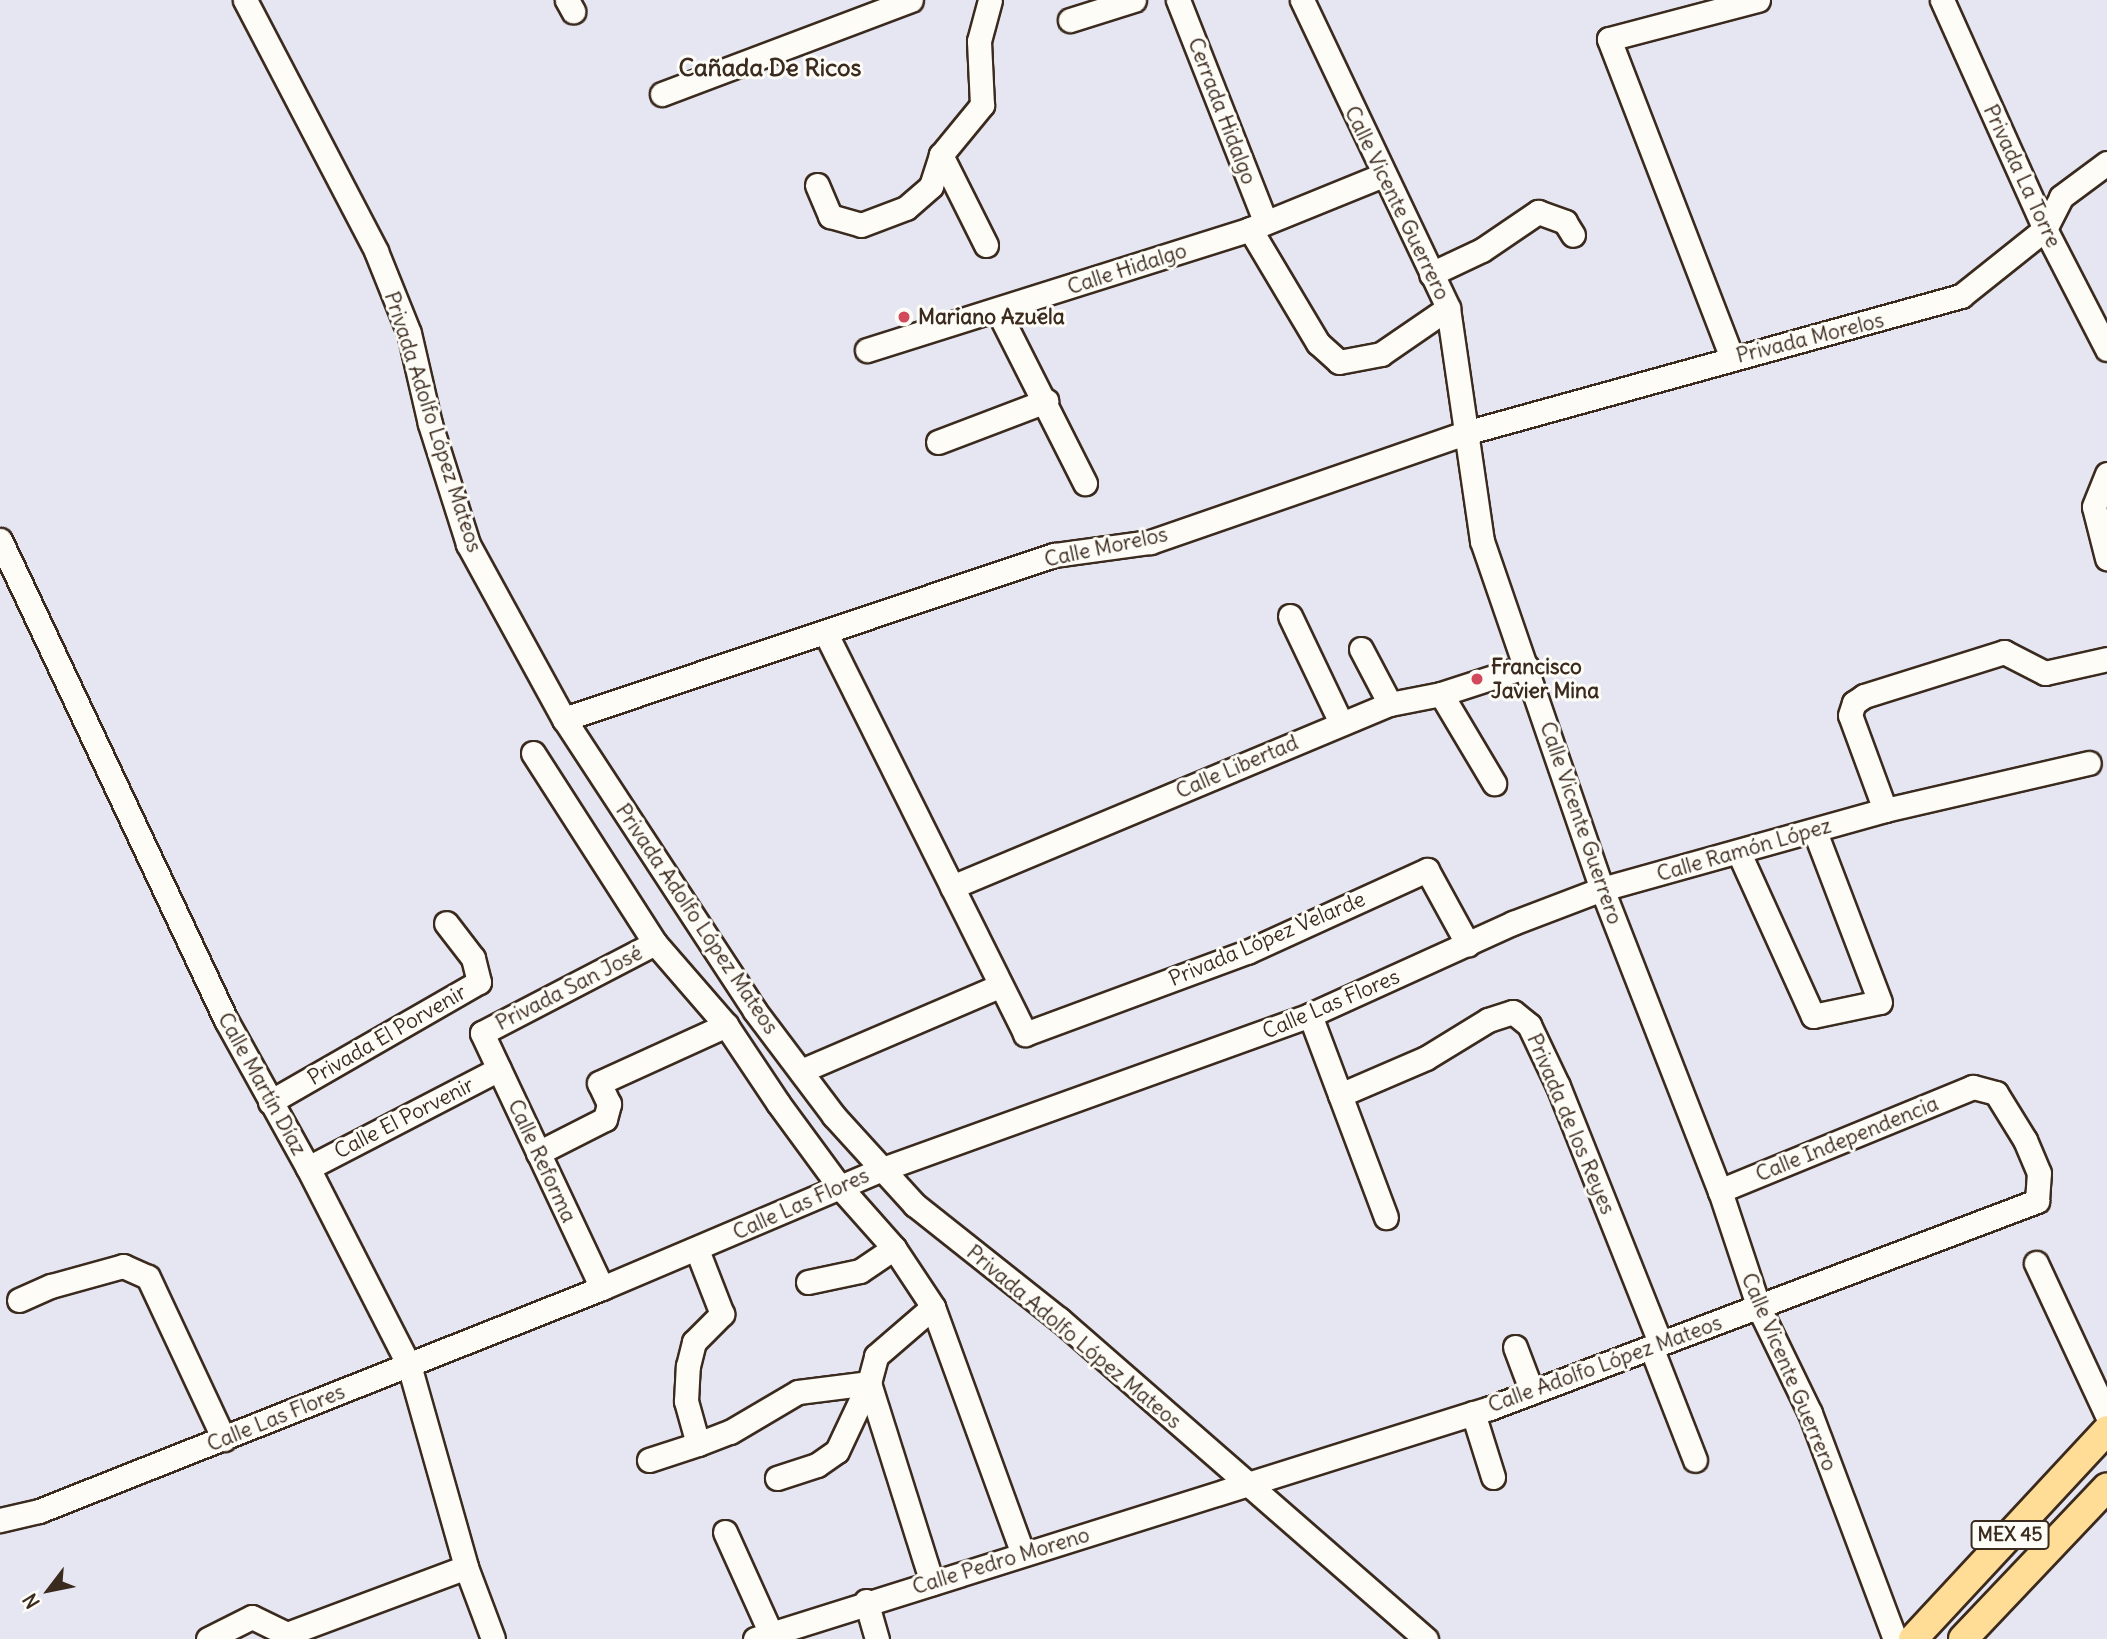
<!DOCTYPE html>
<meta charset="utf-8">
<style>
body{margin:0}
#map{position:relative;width:2107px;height:1639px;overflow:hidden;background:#e5e6f1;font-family:Delius,sans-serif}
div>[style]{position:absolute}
.roads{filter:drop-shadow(2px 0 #3b2a1e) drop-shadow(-2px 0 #3b2a1e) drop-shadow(0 2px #3b2a1e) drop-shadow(0 -2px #3b2a1e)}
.minor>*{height:23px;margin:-11.5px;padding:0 11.5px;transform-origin:11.5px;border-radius:11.5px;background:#fdfcf7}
.major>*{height:28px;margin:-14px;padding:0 14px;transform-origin:14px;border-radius:14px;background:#ffdd96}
.dots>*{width:19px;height:19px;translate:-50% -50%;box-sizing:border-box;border:4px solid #fdfcf7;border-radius:50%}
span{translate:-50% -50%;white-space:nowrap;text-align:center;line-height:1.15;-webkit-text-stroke:6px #fdfcf7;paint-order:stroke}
.shield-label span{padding:2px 5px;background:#fdfcf7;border:2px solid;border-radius:5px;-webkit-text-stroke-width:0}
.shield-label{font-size:19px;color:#3b2a1e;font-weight:700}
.street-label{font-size:21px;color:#3b2a1e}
.poi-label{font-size:21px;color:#3b2a1e;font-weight:700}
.left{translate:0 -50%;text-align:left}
.quarter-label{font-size:24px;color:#3b2a1e;font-weight:700}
.north{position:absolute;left:14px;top:1555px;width:70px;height:70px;-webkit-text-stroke:5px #fdfcf7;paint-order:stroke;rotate:238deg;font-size:19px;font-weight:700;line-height:28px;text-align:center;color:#3b2a1e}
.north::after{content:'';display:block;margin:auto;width:24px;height:32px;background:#3b2a1e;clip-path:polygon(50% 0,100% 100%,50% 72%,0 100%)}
</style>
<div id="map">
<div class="roads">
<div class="minor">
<i style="left:245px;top:0;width:283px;rotate:62.4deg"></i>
<i style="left:376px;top:251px;width:88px;rotate:68.1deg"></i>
<i style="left:409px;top:333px;width:93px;rotate:77deg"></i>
<i style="left:430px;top:424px;width:126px;rotate:72.4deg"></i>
<i style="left:468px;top:544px;width:200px;rotate:61.3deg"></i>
<i style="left:564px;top:719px;width:349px;rotate:56.8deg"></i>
<i style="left:755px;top:1011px;width:131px;rotate:53deg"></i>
<i style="left:834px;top:1116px;width:120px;rotate:47.7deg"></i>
<i style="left:915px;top:1205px;width:184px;rotate:38.4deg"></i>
<i style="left:1059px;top:1319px;width:487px;rotate:41.1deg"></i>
<i style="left:567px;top:0;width:13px;rotate:61deg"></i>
<i style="left:1178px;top:0;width:238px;rotate:68.5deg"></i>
<i style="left:1302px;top:0;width:341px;rotate:64.6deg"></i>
<i style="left:1448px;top:308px;width:235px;rotate:81.7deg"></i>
<i style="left:1482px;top:541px;width:368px;rotate:71deg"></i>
<i style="left:1602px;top:889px;width:324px;rotate:68.7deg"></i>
<i style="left:1720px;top:1191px;width:123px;rotate:71.6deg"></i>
<i style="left:1759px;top:1308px;width:117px;rotate:64.1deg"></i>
<i style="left:1810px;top:1413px;width:241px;rotate:69.4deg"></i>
<i style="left:1942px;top:0;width:251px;rotate:65.8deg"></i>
<i style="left:2045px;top:229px;width:135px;rotate:62.7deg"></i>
<i style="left:1070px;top:20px;width:67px;rotate:-17.4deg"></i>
<i style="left:662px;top:94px;width:266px;rotate:-20.7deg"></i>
<i style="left:817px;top:185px;width:34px;rotate:67deg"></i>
<i style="left:830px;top:216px;width:32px;rotate:16deg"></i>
<i style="left:861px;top:225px;width:48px;rotate:-20.7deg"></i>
<i style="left:906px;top:208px;width:33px;rotate:-41deg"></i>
<i style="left:931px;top:186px;width:33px;rotate:-72deg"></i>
<i style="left:1250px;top:229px;width:133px;rotate:59.2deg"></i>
<i style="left:1318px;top:343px;width:28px;rotate:42deg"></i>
<i style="left:1339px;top:362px;width:43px;rotate:-10.8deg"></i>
<i style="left:1381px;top:354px;width:81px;rotate:-34.5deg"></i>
<i style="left:986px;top:245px;width:101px;rotate:-116.6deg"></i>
<i style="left:941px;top:155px;width:65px;rotate:-50.6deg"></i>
<i style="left:982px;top:105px;width:64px;rotate:-92.7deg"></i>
<i style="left:979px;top:41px;width:42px;rotate:-75deg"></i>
<i style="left:1431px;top:274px;width:56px;rotate:-25.2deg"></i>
<i style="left:1482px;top:250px;width:68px;rotate:-34.2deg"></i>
<i style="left:1538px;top:212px;width:29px;rotate:20deg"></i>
<i style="left:1565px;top:222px;width:15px;rotate:58deg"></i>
<i style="left:998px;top:311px;width:193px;rotate:63.2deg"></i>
<i style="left:867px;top:350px;width:402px;rotate:-17.5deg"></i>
<i style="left:1250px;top:229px;width:144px;rotate:-22.1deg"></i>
<i style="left:1732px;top:358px;width:342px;rotate:-111.1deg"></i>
<i style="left:1609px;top:39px;width:154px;rotate:-14.7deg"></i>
<i style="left:938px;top:442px;width:116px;rotate:-20.8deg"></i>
<i style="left:2107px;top:474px;width:35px;rotate:112deg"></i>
<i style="left:2094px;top:507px;width:53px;rotate:75.7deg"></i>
<i style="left:0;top:540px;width:531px;rotate:64.79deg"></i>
<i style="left:226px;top:1020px;width:169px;rotate:61deg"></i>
<i style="left:308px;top:1168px;width:221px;rotate:62.9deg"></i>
<i style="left:409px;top:1365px;width:210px;rotate:74.2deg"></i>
<i style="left:466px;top:1567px;width:77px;rotate:69.4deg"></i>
<i style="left:1290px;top:616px;width:119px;rotate:64.5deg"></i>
<i style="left:826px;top:634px;width:447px;rotate:63.5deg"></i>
<i style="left:1025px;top:1034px;width:237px;rotate:-20.3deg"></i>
<i style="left:1247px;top:952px;width:198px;rotate:-24.5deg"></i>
<i style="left:1427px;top:870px;width:85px;rotate:61.3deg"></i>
<i style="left:1361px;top:649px;width:62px;rotate:62.2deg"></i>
<i style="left:1441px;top:694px;width:104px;rotate:59.2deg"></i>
<i style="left:564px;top:719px;width:517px;rotate:-18.51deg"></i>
<i style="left:1054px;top:555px;width:97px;rotate:-7.7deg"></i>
<i style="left:1150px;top:542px;width:333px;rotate:-19.1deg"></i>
<i style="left:1465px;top:433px;width:515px;rotate:-15.44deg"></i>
<i style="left:1961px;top:296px;width:107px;rotate:-38.6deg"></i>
<i style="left:2045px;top:229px;width:36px;rotate:-63deg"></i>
<i style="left:2061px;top:197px;width:57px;rotate:-36.5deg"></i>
<i style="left:533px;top:753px;width:226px;rotate:57.3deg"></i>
<i style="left:655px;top:943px;width:108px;rotate:49.1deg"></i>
<i style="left:726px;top:1025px;width:94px;rotate:56.3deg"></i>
<i style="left:778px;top:1103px;width:103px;rotate:53.7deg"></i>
<i style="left:839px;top:1186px;width:83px;rotate:48.4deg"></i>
<i style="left:894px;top:1248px;width:71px;rotate:56.5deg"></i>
<i style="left:933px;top:1307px;width:263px;rotate:70deg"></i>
<i style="left:1885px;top:810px;width:101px;rotate:-110.2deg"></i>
<i style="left:1850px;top:715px;width:13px;rotate:-72deg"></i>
<i style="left:1854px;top:703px;width:12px;rotate:-35deg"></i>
<i style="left:1864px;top:696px;width:147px;rotate:-17.4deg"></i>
<i style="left:2004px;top:652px;width:46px;rotate:27.1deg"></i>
<i style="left:2045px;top:673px;width:64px;rotate:-12.7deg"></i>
<i style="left:1739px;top:853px;width:179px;rotate:65.6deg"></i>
<i style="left:1813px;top:1016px;width:68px;rotate:-11.8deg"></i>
<i style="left:1880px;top:1002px;width:182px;rotate:-110.9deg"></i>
<i style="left:952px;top:887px;width:475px;rotate:-22.7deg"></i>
<i style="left:1390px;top:704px;width:52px;rotate:-11.1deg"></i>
<i style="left:1441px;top:694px;width:90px;rotate:-18deg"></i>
<i style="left:1310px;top:1015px;width:216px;rotate:69.4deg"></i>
<i style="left:801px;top:1071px;width:215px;rotate:-23.2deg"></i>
<i style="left:1340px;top:1095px;width:94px;rotate:-23.3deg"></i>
<i style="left:1426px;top:1058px;width:73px;rotate:-31.5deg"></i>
<i style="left:1488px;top:1020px;width:26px;rotate:-18deg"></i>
<i style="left:1513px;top:1012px;width:21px;rotate:39deg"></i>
<i style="left:1529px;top:1025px;width:68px;rotate:64.6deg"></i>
<i style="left:1558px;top:1086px;width:276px;rotate:68.3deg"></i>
<i style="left:270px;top:1102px;width:241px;rotate:-29.9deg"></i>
<i style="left:479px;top:982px;width:25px;rotate:-104deg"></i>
<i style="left:473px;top:958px;width:44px;rotate:-127.6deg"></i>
<i style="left:538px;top:1153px;width:75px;rotate:-26.9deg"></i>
<i style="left:605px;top:1119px;width:16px;rotate:-75deg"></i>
<i style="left:609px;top:1104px;width:23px;rotate:-115deg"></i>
<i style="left:599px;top:1083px;width:140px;rotate:-24.5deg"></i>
<i style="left:308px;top:1168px;width:215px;rotate:-27.4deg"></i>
<i style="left:2036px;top:1263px;width:168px;rotate:65deg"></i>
<i style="left:808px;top:1282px;width:53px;rotate:-11.9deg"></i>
<i style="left:860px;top:1271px;width:41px;rotate:-34.1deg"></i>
<i style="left:602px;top:1288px;width:282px;rotate:-115.2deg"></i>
<i style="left:482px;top:1033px;width:195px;rotate:-27.5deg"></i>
<i style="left:19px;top:1300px;width:35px;rotate:-24deg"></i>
<i style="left:51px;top:1286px;width:75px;rotate:-15.5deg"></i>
<i style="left:123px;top:1266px;width:27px;rotate:24deg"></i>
<i style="left:148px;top:1277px;width:179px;rotate:64.9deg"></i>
<i style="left:1515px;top:1347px;width:48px;rotate:69.3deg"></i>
<i style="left:1651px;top:1347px;width:121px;rotate:68.7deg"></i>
<i style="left:869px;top:1383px;width:210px;rotate:72.5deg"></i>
<i style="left:1473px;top:1413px;width:67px;rotate:72.6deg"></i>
<i style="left:698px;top:1444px;width:34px;rotate:-21deg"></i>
<i style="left:730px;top:1432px;width:79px;rotate:-30.5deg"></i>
<i style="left:798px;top:1392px;width:72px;rotate:-7.2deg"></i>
<i style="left:869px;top:1383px;width:28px;rotate:-75deg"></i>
<i style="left:876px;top:1356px;width:75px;rotate:-40.7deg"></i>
<i style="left:649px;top:1460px;width:52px;rotate:-18.1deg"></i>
<i style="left:698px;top:1444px;width:45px;rotate:-105.6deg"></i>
<i style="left:686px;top:1401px;width:35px;rotate:-87deg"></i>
<i style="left:688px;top:1366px;width:25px;rotate:-76deg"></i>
<i style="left:694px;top:1342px;width:40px;rotate:-45deg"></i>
<i style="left:722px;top:1314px;width:69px;rotate:-111.3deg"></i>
<i style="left:777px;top:1478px;width:42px;rotate:-18deg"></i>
<i style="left:817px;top:1465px;width:24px;rotate:-35deg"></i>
<i style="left:837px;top:1451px;width:75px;rotate:-64.8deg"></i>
<i style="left:0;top:1520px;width:40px;rotate:-13deg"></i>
<i style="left:39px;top:1511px;width:606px;rotate:-21.61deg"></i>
<i style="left:602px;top:1288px;width:302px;rotate:-23deg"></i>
<i style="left:880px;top:1170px;width:457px;rotate:-19.8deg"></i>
<i style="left:1310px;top:1015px;width:223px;rotate:-24.4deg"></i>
<i style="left:1513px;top:923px;width:95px;rotate:-20.9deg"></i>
<i style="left:1602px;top:889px;width:294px;rotate:-15.6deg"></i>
<i style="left:1885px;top:810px;width:209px;rotate:-13deg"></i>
<i style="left:725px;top:1532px;width:112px;rotate:65.7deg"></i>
<i style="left:866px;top:1601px;width:40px;rotate:74deg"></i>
<i style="left:208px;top:1639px;width:49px;rotate:-26.6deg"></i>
<i style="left:252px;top:1617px;width:39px;rotate:26deg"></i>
<i style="left:287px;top:1634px;width:191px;rotate:-20.5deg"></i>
<i style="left:755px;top:1639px;width:770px;rotate:-17.45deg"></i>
<i style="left:1490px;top:1408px;width:585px;rotate:-20.73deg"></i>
<i style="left:2037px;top:1201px;width:28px;rotate:-86deg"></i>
<i style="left:2039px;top:1173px;width:36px;rotate:-113deg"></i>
<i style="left:2025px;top:1140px;width:55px;rotate:-121.7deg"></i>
<i style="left:1996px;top:1093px;width:24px;rotate:-165deg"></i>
<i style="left:1973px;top:1087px;width:274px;rotate:157.7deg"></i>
</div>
<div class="major">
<i style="left:1913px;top:1639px;width:285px;rotate:-47.1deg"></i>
<i style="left:1963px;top:1639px;width:209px;rotate:-46.5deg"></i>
</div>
</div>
<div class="dots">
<i style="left:904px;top:317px;background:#d1495b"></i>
<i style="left:1477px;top:679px;background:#d1495b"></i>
</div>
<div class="shield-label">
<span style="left:2010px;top:1535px">MEX 45</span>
</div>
<div class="street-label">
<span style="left:1222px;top:111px;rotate:69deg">Cerrada Hidalgo</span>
<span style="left:2022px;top:176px;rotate:65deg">Privada La Torre</span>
<span style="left:1397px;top:203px;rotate:64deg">Calle Vicente Guerrero</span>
<span style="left:1127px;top:269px;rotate:-18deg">Calle Hidalgo</span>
<span style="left:1810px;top:338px;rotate:-14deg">Privada Morelos</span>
<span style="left:433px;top:422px;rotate:72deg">Privada Adolfo López Mateos</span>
<span style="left:1106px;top:547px;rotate:-12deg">Calle Morelos</span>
<span style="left:1237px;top:767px;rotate:-23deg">Calle Libertad</span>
<span style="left:1581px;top:823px;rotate:71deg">Calle Vicente Guerrero</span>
<span style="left:1744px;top:850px;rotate:-16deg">Calle Ramón López</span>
<span style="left:697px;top:919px;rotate:56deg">Privada Adolfo López Mateos</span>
<span style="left:1267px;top:939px;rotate:-23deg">Privada López Velarde</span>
<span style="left:569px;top:988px;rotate:-27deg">Privada San José</span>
<span style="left:1331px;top:1004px;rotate:-23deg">Calle Las Flores</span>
<span style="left:387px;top:1035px;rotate:-30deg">Privada El Porvenir</span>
<span style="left:262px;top:1084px;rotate:61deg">Calle Martín Díaz</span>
<span style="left:404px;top:1118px;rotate:-27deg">Calle El Porvenir</span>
<span style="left:1571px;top:1124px;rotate:67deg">Privada de los Reyes</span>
<span style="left:1847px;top:1139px;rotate:-22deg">Calle Independencia</span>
<span style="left:542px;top:1161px;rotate:65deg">Calle Reforma</span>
<span style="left:801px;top:1204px;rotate:-24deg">Calle Las Flores</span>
<span style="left:1074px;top:1337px;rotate:40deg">Privada Adolfo López Mateos</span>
<span style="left:1605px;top:1364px;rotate:-20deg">Calle Adolfo López Mateos</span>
<span style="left:1789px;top:1372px;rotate:67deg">Calle Vicente Guerrero</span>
<span style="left:276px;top:1418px;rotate:-22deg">Calle Las Flores</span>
<span style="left:1001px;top:1561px;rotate:-17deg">Calle Pedro Moreno</span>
</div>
<div class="poi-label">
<span class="left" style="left:918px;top:317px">Mariano Azuela</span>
<span class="left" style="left:1491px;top:679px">Francisco<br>Javier Mina</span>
</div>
<div class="quarter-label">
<span style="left:770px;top:68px">Cañada De Ricos</span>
</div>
<div class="north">N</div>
</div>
